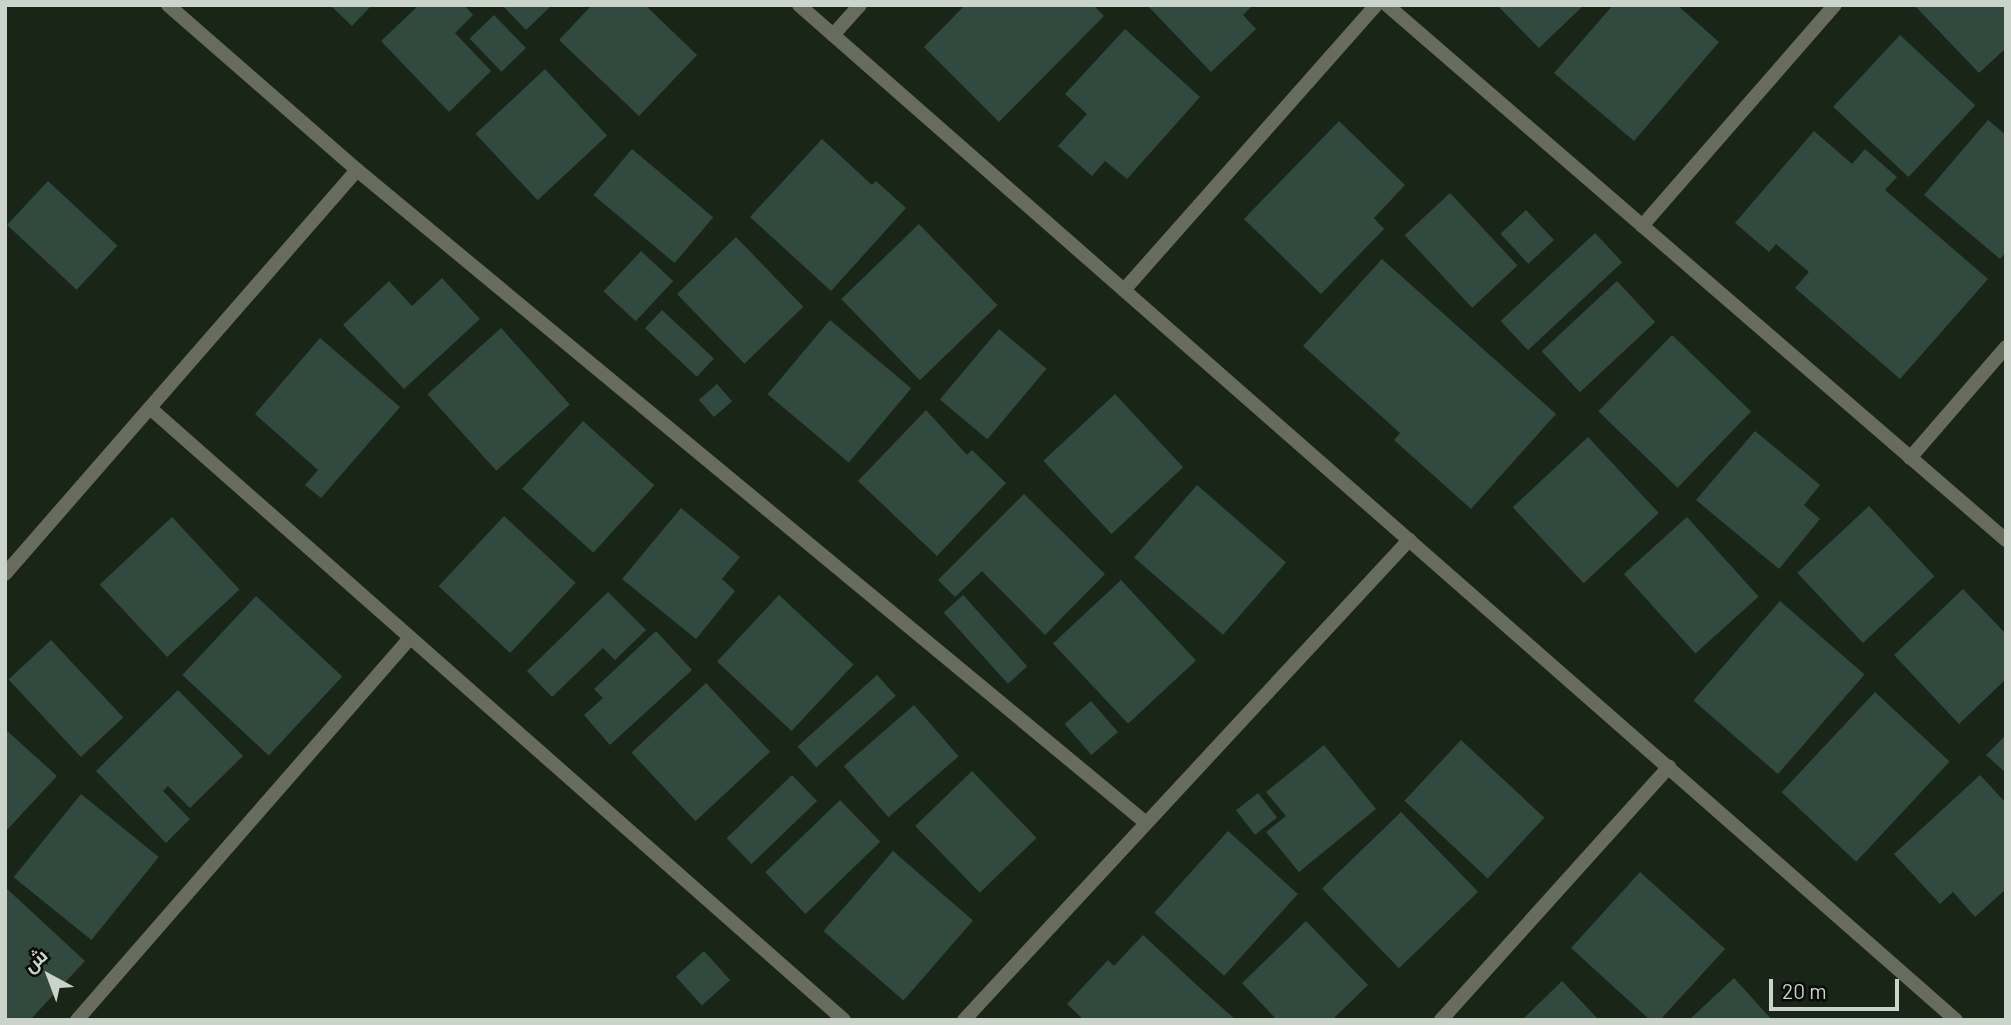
<!DOCTYPE html>
<meta charset="utf-8">
<style>
body{margin:0}
#map{position:relative;width:2011px;height:1025px;overflow:hidden;background:#182517;font-family:Barlow,Cairo,sans-serif}
div>[style]{position:absolute}
.building>*{inset:0;background:#324940;transform-origin:0 0}
.street>*{height:14px;margin:-7px;padding:0 7px;transform-origin:7px;border-radius:7px;background:#686c5d}
span{translate:-50% -50%;white-space:nowrap;text-align:center;line-height:1.15;-webkit-text-stroke:7px #070c07;paint-order:stroke}
.frame{position:absolute;inset:0;border:7px solid #cbd4ca;pointer-events:none}
.north{position:absolute;left:14px;top:941px;width:70px;height:70px;-webkit-text-stroke:5px #070c07;paint-order:stroke;rotate:319deg;font-size:19px;font-weight:700;line-height:28px;text-align:center;color:#cbd4ca}
.north::after{content:'';display:block;margin:auto;width:24px;height:32px;background:#cbd4ca;clip-path:polygon(50% 0,100% 100%,50% 72%,0 100%)}
.scale{position:absolute;left:1769px;top:979px;width:130px;height:32px;box-sizing:border-box;border:4px solid #cbd4ca;border-top:0;padding-left:9px;font-size:21px;line-height:24px;white-space:nowrap;color:#cbd4ca;-webkit-text-stroke:5px #070c07;paint-order:stroke}
</style>
<div id="map">
<div class="building">
<i style="clip-path:polygon(330px 5px,372px 5px,352px 26px)"></i>
<i style="clip-path:polygon(419px 5px,464px 5px,473px 15px,455px 33px,491px 71px,449px 112px,381px 41px)"></i>
<i style="clip-path:polygon(502px 5px,552px 5px,526px 30px)"></i>
<i style="clip-path:polygon(592px 5px,645px 5px,697px 55px,639px 116px,559px 40px)"></i>
<i style="clip-path:polygon(965px 5px,1093px 5px,1104px 16px,999px 122px,924px 47px)"></i>
<i style="clip-path:polygon(1147px 5px,1253px 5px,1243px 15px,1256px 29px,1211px 72px)"></i>
<i style="clip-path:polygon(1497px 5px,1584px 5px,1539px 48px)"></i>
<i style="clip-path:polygon(1613px 5px,1677px 5px,1719px 42px,1634px 141px,1554px 73px)"></i>
<i style="clip-path:polygon(1914px 5px,2006px 5px,2006px 48px,1979px 73px)"></i>
<i style="left:494px;top:15px;width:46px;height:34px;rotate:46deg"></i>
<i style="clip-path:polygon(1125px 29px,1200px 97px,1127px 179px,1105px 161px,1092px 176px,1058px 146px,1087px 114px,1065px 94px)"></i>
<i style="left:1900px;top:35px;width:103px;height:98px;rotate:43deg"></i>
<i style="left:545px;top:69px;width:91px;height:95px;rotate:47deg"></i>
<i style="clip-path:polygon(1988px 120px,2006px 135px,2006px 252px,2000px 259px,1924px 195px)"></i>
<i style="clip-path:polygon(1339px 121px,1405px 185px,1374px 218px,1384px 229px,1321px 294px,1244px 219px)"></i>
<i style="clip-path:polygon(1814px 131px,1852px 164px,1865px 149px,1897px 177px,1885px 190px,1988px 279px,1900px 379px,1795px 288px,1809px 272px,1776px 244px,1769px 252px,1735px 223px)"></i>
<i style="clip-path:polygon(822px 139px,872px 185px,876px 181px,906px 208px,831px 291px,750px 217px)"></i>
<i style="left:632px;top:149px;width:106px;height:60px;rotate:40deg"></i>
<i style="left:48px;top:181px;width:95px;height:60px;rotate:43deg"></i>
<i style="left:1450px;top:193px;width:99px;height:62px;rotate:47deg"></i>
<i style="left:1526px;top:210px;width:41px;height:35px;rotate:47deg"></i>
<i style="left:919px;top:224px;width:113px;height:108px;rotate:46deg"></i>
<i style="left:1595px;top:233px;width:40px;height:129px;rotate:47deg"></i>
<i style="left:736px;top:237px;width:97px;height:82px;rotate:46deg"></i>
<i style="left:641px;top:251px;width:44px;height:55px;rotate:43deg"></i>
<i style="clip-path:polygon(1382px 259px,1556px 414px,1471px 509px,1394px 440px,1400px 433px,1303px 346px)"></i>
<i style="clip-path:polygon(442px 278px,480px 319px,404px 389px,343px 325px,389px 281px,412px 306px)"></i>
<i style="left:1617px;top:281px;width:56px;height:103px;rotate:47deg"></i>
<i style="left:662px;top:310px;width:71px;height:25px;rotate:43deg"></i>
<i style="left:830px;top:320px;width:106px;height:97px;rotate:40deg"></i>
<i style="left:501px;top:328px;width:103px;height:99px;rotate:48deg"></i>
<i style="left:999px;top:329px;width:62px;height:92px;rotate:40deg"></i>
<i style="left:1672px;top:335px;width:110px;height:106px;rotate:44deg"></i>
<i style="clip-path:polygon(320px 338px,400px 407px,321px 498px,305px 485px,318px 470px,255px 414px)"></i>
<i style="left:717px;top:384px;width:23px;height:24px;rotate:49deg"></i>
<i style="left:1115px;top:394px;width:100px;height:98px;rotate:47deg"></i>
<i style="clip-path:polygon(926px 410px,967px 455px,972px 450px,1006px 483px,937px 556px,858px 481px)"></i>
<i style="left:583px;top:421px;width:96px;height:91px;rotate:42deg"></i>
<i style="clip-path:polygon(1755px 431px,1820px 485px,1804px 505px,1820px 519px,1779px 569px,1696px 500px)"></i>
<i style="left:1588px;top:437px;width:104px;height:103px;rotate:47deg"></i>
<i style="left:1197px;top:485px;width:118px;height:96px;rotate:41deg"></i>
<i style="clip-path:polygon(1024px 494px,1105px 574px,1045px 635px,982px 571px,955px 597px,938px 580px)"></i>
<i style="left:1869px;top:506px;width:96px;height:98px;rotate:47deg"></i>
<i style="clip-path:polygon(681px 508px,740px 557px,722px 579px,735px 591px,696px 639px,622px 579px)"></i>
<i style="left:504px;top:516px;width:98px;height:96px;rotate:43deg"></i>
<i style="left:172px;top:517px;width:99px;height:99px;rotate:47deg"></i>
<i style="left:1687px;top:517px;width:107px;height:85px;rotate:48deg"></i>
<i style="left:1121px;top:580px;width:110px;height:93px;rotate:47deg"></i>
<i style="clip-path:polygon(1963px 589px,2006px 634px,2006px 679px,1959px 724px,1894px 655px)"></i>
<i style="clip-path:polygon(608px 592px,646px 630px,615px 660px,603px 648px,552px 697px,527px 671px)"></i>
<i style="left:779px;top:595px;width:102px;height:91px;rotate:43deg"></i>
<i style="left:963px;top:595px;width:96px;height:26px;rotate:48deg"></i>
<i style="left:256px;top:596px;width:118px;height:108px;rotate:43deg"></i>
<i style="left:1780px;top:601px;width:112px;height:132px;rotate:41deg"></i>
<i style="clip-path:polygon(656px 631px,692px 670px,610px 745px,584px 715px,603px 698px,594px 689px)"></i>
<i style="left:51px;top:640px;width:106px;height:58px;rotate:47deg"></i>
<i style="left:877px;top:675px;width:28px;height:107px;rotate:48deg"></i>
<i style="left:706px;top:683px;width:94px;height:102px;rotate:47deg"></i>
<i style="clip-path:polygon(178px 690px,243px 756px,190px 808px,168px 786px,163px 791px,190px 819px,166px 843px,96px 771px)"></i>
<i style="left:1875px;top:692px;width:102px;height:137px;rotate:43deg"></i>
<i style="left:1091px;top:701px;width:41px;height:35px;rotate:49deg"></i>
<i style="left:914px;top:705px;width:68px;height:93px;rotate:49deg"></i>
<i style="clip-path:polygon(5px 729px,57px 776px,5px 832px)"></i>
<i style="clip-path:polygon(2006px 735px,2006px 773px,1986px 755px)"></i>
<i style="left:1461px;top:740px;width:114px;height:83px;rotate:43deg"></i>
<i style="clip-path:polygon(1324px 745px,1376px 809px,1299px 872px,1266px 832px,1286px 816px,1266px 792px)"></i>
<i style="left:972px;top:771px;width:93px;height:79px;rotate:46deg"></i>
<i style="left:792px;top:775px;width:36px;height:91px;rotate:46deg"></i>
<i style="clip-path:polygon(1980px 775px,2006px 803px,2006px 889px,1975px 917px,1953px 892px,1940px 904px,1894px 854px)"></i>
<i style="left:1258px;top:793px;width:31px;height:28px;rotate:52deg"></i>
<i style="left:81px;top:794px;width:100px;height:107px;rotate:39deg"></i>
<i style="left:840px;top:800px;width:58px;height:104px;rotate:46deg"></i>
<i style="left:1401px;top:812px;width:111px;height:110px;rotate:46deg"></i>
<i style="left:1228px;top:831px;width:94px;height:110px;rotate:42deg"></i>
<i style="left:893px;top:851px;width:106px;height:106px;rotate:41deg"></i>
<i style="clip-path:polygon(1640px 872px,1725px 949px,1660px 1020px,1650px 1020px,1571px 948px)"></i>
<i style="clip-path:polygon(5px 887px,85px 961px,30px 1020px,5px 1020px)"></i>
<i style="clip-path:polygon(1306px 921px,1368px 985px,1332px 1020px,1277px 1020px,1242px 983px)"></i>
<i style="clip-path:polygon(1143px 935px,1201px 989px,1236px 1020px,1084px 1020px,1067px 1004px,1108px 960px,1114px 966px)"></i>
<i style="left:704px;top:951px;width:39px;height:38px;rotate:48deg"></i>
<i style="clip-path:polygon(1734px 978px,1772px 1020px,1689px 1020px)"></i>
<i style="clip-path:polygon(1562px 981px,1599px 1020px,1522px 1020px)"></i>
</div>
<div class="street">
<i style="left:168px;top:5px;width:251px;rotate:41.1deg"></i>
<i style="left:357px;top:170px;width:1024px;rotate:39.61deg"></i>
<i style="left:799px;top:5px;width:1539px;rotate:41.26deg"></i>
<i style="left:1387px;top:5px;width:818px;rotate:40.84deg"></i>
<i style="left:833px;top:35px;width:40px;rotate:-48deg"></i>
<i style="left:1642px;top:226px;width:293px;rotate:-48.9deg"></i>
<i style="left:1124px;top:290px;width:380px;rotate:-48.5deg"></i>
<i style="left:150px;top:408px;width:925px;rotate:41.41deg"></i>
<i style="left:1910px;top:458px;width:147px;rotate:-49.1deg"></i>
<i style="left:5px;top:574px;width:536px;rotate:-48.93deg"></i>
<i style="left:77px;top:1020px;width:507px;rotate:-48.92deg"></i>
<i style="left:964px;top:1020px;width:655px;rotate:-47.17deg"></i>
<i style="left:1441px;top:1020px;width:341px;rotate:-48deg"></i>
</div>
<div class="frame"></div>
<div class="north">ش</div>
<div class="scale">20 m</div>
</div>
